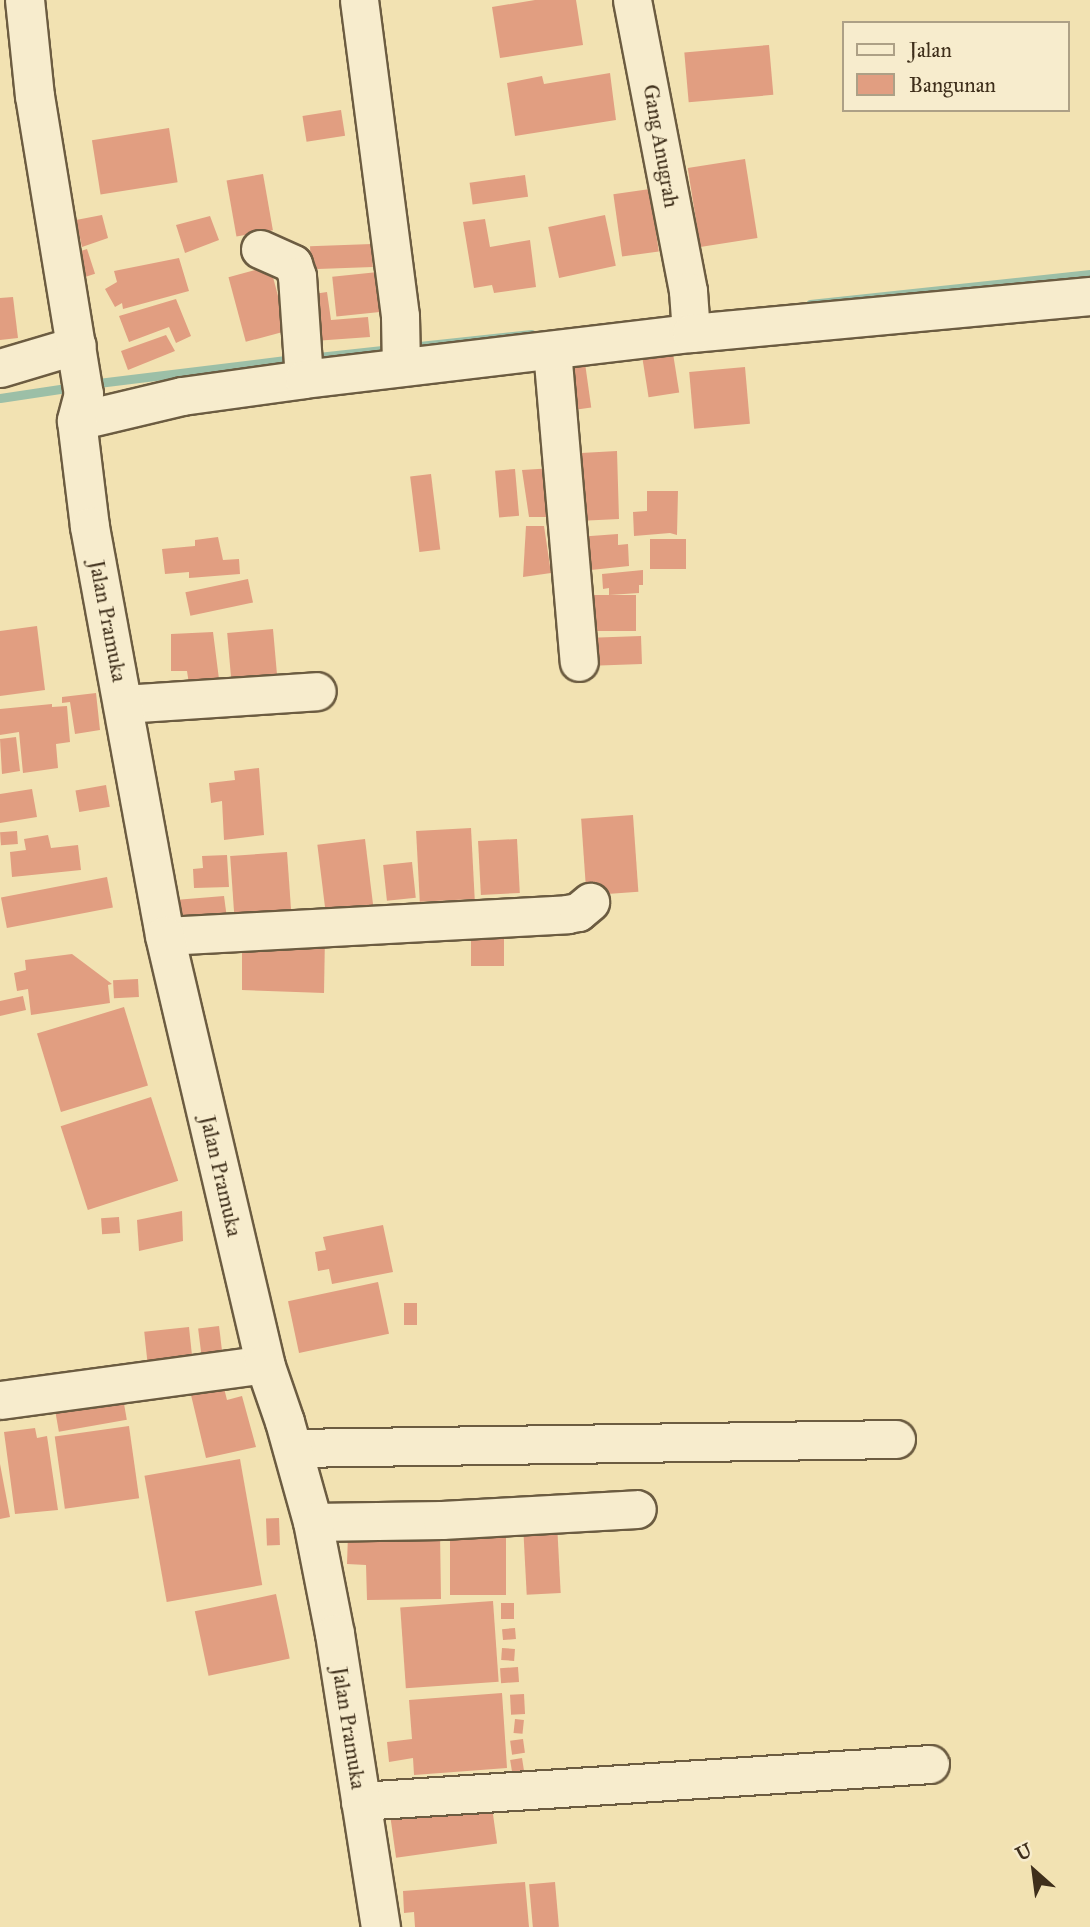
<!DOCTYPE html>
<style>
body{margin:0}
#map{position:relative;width:1090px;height:1927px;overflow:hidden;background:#f2e2b2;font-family:"IM FELL Great Primer",serif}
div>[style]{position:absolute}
.stream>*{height:9px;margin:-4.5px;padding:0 4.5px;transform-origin:4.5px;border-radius:4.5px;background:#9cbfa7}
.building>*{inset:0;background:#e19e81;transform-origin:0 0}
.roads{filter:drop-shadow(2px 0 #6c5c41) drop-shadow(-2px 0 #6c5c41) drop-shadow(0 2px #6c5c41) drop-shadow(0 -2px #6c5c41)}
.street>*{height:37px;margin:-18.5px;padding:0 18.5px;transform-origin:18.5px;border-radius:18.5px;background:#f7eccd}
.secondary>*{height:38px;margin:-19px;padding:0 19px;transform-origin:19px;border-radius:19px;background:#f7eccd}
span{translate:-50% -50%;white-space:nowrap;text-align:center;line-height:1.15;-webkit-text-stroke:5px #f7eccd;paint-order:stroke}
.street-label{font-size:21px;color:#3f2f1b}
.legend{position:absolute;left:842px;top:21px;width:228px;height:91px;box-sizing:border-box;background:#f7eccd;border:2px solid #ada086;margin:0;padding:9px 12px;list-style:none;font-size:21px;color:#3f2f1b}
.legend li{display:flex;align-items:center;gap:14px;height:35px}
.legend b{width:35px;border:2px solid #ada086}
.north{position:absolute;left:999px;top:1836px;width:70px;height:70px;-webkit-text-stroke:5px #f7eccd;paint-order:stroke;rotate:332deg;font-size:19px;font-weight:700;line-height:28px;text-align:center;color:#3f2f1b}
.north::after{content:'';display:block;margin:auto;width:24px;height:32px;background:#3f2f1b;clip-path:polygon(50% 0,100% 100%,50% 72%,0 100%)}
</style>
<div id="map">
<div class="stream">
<i style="left:810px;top:304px;width:282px;rotate:-6.1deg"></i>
<i style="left:410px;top:347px;width:122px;rotate:-6.1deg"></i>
<i style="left:309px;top:358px;width:83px;rotate:-6.2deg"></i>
<i style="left:90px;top:384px;width:207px;rotate:-7deg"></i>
<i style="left:0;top:398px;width:74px;rotate:-8.6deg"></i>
</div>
<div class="building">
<i style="clip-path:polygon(535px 0,576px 0,583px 45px,500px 58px,492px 7px)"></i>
<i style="left:769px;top:45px;width:50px;height:85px;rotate:85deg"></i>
<i style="clip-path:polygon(610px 73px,616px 120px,515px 136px,507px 83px,542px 76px,544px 84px)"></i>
<i style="left:341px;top:110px;width:26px;height:39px;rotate:81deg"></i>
<i style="left:169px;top:128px;width:55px;height:78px;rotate:81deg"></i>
<i style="left:745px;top:159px;width:80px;height:58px;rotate:81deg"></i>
<i style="left:263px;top:174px;width:57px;height:37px;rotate:80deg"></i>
<i style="left:525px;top:175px;width:22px;height:56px;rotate:82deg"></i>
<i style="left:650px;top:189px;width:63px;height:37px;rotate:82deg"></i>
<i style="clip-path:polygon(102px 215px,108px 238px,82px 247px,76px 220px)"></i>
<i style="left:605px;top:215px;width:52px;height:58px;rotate:78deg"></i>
<i style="clip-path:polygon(210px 216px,219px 240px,185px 253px,176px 225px)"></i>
<i style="clip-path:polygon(485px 219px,490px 247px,530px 240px,536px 287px,494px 293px,492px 285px,474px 288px,463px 222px)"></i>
<i style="left:372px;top:244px;width:23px;height:62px;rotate:88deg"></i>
<i style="left:87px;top:249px;width:26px;height:13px;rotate:72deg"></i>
<i style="clip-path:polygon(179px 258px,189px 291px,123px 309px,122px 303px,115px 307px,105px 289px,117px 282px,114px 271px)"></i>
<i style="left:270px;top:266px;width:67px;height:43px;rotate:75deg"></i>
<i style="left:378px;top:272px;width:40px;height:46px;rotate:84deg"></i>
<i style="clip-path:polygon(327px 292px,331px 320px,368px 317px,370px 337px,314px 341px,307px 295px)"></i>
<i style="clip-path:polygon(13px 297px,18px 338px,0 340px,0 298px)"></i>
<i style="clip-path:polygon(176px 299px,191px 336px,176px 343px,169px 327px,129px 342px,119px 316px)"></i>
<i style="clip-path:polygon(166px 335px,175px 351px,128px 370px,121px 351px)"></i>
<i style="left:672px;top:347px;width:46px;height:31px;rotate:81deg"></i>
<i style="left:584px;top:356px;width:52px;height:23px;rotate:82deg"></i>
<i style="left:745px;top:367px;width:57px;height:56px;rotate:85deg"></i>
<i style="clip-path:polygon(617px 451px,619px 519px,578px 521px,576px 471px,582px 471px,581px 453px)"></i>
<i style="clip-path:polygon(554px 468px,558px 517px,529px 517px,522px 470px)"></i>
<i style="left:515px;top:469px;width:47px;height:20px;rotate:85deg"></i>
<i style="left:431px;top:474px;width:76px;height:21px;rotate:83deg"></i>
<i style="clip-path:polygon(647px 491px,678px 491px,677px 535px,670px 533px,634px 536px,633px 512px,647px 511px)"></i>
<i style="clip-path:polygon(526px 526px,544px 526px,551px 573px,523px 577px)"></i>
<i style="clip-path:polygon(618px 534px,618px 545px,628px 544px,629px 566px,581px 571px,577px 537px)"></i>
<i style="clip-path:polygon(218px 537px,223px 560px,239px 559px,240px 574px,189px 578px,189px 572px,165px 574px,162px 549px,195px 546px,195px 540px)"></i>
<i style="left:650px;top:539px;width:36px;height:30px"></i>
<i style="clip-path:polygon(643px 570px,643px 585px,639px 585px,639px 593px,609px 595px,609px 588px,603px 589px,602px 574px)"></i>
<i style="left:248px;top:579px;width:24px;height:64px;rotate:78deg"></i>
<i style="left:636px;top:595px;width:36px;height:52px;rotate:90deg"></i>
<i style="clip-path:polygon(37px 626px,45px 690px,0 696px,0 631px)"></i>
<i style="left:273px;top:629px;width:56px;height:46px;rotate:85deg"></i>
<i style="clip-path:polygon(213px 632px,220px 687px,190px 691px,187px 671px,171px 671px,171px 634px)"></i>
<i style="left:641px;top:636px;width:28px;height:49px;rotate:88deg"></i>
<i style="clip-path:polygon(96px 693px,100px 730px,75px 734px,70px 702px,62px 703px,62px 697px)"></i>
<i style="clip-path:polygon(52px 704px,52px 707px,67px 706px,70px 742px,56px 744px,58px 768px,23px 773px,19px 732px,0 735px,0 709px)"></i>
<i style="clip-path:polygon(16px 737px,20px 771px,2px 774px,0 739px)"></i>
<i style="clip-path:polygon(259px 768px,264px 835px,224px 840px,222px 801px,211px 803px,209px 783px,235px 780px,234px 771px)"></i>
<i style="left:106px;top:785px;width:22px;height:31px;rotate:80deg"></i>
<i style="clip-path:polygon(32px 789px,37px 817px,0 823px,0 794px)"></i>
<i style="left:633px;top:815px;width:77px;height:52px;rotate:86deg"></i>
<i style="left:471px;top:828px;width:71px;height:55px;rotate:87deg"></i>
<i style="left:17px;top:831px;width:13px;height:17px;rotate:86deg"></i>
<i style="clip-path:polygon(48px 835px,51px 848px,78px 845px,81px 870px,12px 877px,10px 852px,26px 850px,24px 839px)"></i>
<i style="left:365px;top:839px;width:67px;height:48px;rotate:83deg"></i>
<i style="left:517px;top:839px;width:54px;height:39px;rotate:87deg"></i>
<i style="left:287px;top:852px;width:69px;height:57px;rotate:86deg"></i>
<i style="clip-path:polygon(227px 855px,229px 887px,194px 888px,193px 869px,203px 868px,202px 856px)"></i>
<i style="left:412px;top:862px;width:36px;height:29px;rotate:84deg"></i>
<i style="left:107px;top:877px;width:31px;height:108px;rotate:79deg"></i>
<i style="clip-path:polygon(224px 896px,228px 926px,181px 928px,175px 900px)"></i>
<i style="left:504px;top:928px;width:38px;height:33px;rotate:90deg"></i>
<i style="clip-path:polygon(325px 935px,324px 993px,242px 990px,242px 946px)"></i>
<i style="clip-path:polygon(72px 954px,112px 984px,108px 985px,110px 1003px,31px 1015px,28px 989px,17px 991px,14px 973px,26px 970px,25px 960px)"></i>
<i style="left:138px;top:979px;width:18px;height:25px;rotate:87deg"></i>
<i style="clip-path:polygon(23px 996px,26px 1010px,0 1016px,0 1001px)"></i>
<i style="left:124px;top:1007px;width:82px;height:91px;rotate:73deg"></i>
<i style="left:151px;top:1097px;width:88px;height:95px;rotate:72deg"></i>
<i style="clip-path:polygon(182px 1211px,183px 1241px,139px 1251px,137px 1220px)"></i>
<i style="left:119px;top:1217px;width:16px;height:18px;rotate:86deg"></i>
<i style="clip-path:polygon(383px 1225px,393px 1272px,332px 1284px,329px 1269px,318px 1271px,315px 1252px,326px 1250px,323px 1237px)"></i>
<i style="left:378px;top:1282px;width:53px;height:92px;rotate:78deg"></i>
<i style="left:404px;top:1303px;width:13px;height:22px"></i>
<i style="left:219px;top:1326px;width:31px;height:21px;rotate:83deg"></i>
<i style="left:189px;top:1327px;width:36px;height:45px;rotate:84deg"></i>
<i style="clip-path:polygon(224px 1388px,227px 1400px,242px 1396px,256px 1447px,206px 1458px,191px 1395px)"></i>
<i style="left:123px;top:1398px;width:22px;height:69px;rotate:80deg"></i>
<i style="left:129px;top:1426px;width:73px;height:75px;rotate:82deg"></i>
<i style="clip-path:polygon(35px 1428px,37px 1438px,47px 1436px,58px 1510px,15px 1514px,4px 1432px)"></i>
<i style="left:240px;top:1459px;width:128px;height:97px;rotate:80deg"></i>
<i style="clip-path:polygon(0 1464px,10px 1517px,0 1519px)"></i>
<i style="left:279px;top:1518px;width:27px;height:13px;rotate:88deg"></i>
<i style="left:557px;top:1523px;width:70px;height:34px;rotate:87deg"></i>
<i style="left:450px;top:1526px;width:56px;height:69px"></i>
<i style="clip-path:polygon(440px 1533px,441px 1599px,367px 1600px,366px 1565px,347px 1564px,348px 1534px)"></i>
<i style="left:276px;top:1594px;width:66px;height:83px;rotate:78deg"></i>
<i style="left:493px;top:1601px;width:81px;height:93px;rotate:86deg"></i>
<i style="left:501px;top:1603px;width:13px;height:16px"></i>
<i style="left:515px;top:1628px;width:11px;height:13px;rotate:85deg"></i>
<i style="left:502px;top:1648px;width:13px;height:12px;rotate:4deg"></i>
<i style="left:518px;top:1667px;width:15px;height:18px;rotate:86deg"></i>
<i style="clip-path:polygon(502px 1693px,507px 1768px,414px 1775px,413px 1758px,389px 1762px,387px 1742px,412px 1739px,409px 1700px)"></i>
<i style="left:524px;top:1694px;width:20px;height:14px;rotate:87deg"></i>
<i style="left:515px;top:1719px;width:9px;height:14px;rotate:6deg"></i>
<i style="left:523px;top:1739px;width:14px;height:13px;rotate:82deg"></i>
<i style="left:522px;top:1758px;width:13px;height:12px;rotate:81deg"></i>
<i style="left:490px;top:1793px;width:51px;height:102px;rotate:82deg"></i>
<i style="clip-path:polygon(525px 1882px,529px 1927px,415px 1927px,414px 1912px,404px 1913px,403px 1891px)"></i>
<i style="left:555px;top:1882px;width:45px;height:26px;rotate:85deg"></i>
</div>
<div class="roads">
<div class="street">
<i style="left:359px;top:0;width:319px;rotate:82.6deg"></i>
<i style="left:400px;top:316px;width:51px;rotate:88.9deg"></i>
<i style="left:632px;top:0;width:296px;rotate:79.1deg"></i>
<i style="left:688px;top:291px;width:42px;rotate:85.9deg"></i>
<i style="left:260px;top:249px;width:36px;rotate:24deg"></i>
<i style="left:293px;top:264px;width:13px;rotate:72deg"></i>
<i style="left:297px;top:276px;width:103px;rotate:86.1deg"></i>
<i style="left:552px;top:350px;width:313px;rotate:85.1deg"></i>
<i style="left:0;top:368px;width:80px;rotate:-16.6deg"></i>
<i style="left:77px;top:421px;width:108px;rotate:-13.4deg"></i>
<i style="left:182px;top:396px;width:123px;rotate:-7.9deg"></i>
<i style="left:304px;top:379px;width:390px;rotate:-6.8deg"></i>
<i style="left:691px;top:333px;width:401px;rotate:-5.3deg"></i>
<i style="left:123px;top:704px;width:194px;rotate:-3.8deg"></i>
<i style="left:165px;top:936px;width:403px;rotate:-3.1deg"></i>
<i style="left:567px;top:914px;width:11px;rotate:-10deg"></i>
<i style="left:578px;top:912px;width:16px;rotate:-40deg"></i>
<i style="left:0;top:1400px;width:267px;rotate:-7.7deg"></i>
<i style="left:292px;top:1448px;width:604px;rotate:-0.85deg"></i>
<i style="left:313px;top:1522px;width:129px;rotate:-0.9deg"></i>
<i style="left:442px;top:1520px;width:195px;rotate:-3.2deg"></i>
<i style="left:360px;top:1801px;width:571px;rotate:-3.71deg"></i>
</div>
<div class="secondary">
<i style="left:25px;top:0;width:97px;rotate:84.1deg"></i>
<i style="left:35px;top:96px;width:302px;rotate:80.7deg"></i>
<i style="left:84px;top:394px;width:28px;rotate:105deg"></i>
<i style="left:77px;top:421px;width:107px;rotate:83deg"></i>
<i style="left:90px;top:527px;width:416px;rotate:79.6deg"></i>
<i style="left:165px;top:936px;width:440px;rotate:76.8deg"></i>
<i style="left:265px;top:1364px;width:61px;rotate:71deg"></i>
<i style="left:285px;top:1422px;width:104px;rotate:74.4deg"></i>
<i style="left:313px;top:1522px;width:114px;rotate:78.9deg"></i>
<i style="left:335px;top:1634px;width:297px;rotate:81.1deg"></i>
</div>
</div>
<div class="street-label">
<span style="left:661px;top:146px;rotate:80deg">Gang Anugrah</span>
<span style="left:108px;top:621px;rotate:79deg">Jalan Pramuka</span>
<span style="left:221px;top:1176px;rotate:77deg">Jalan Pramuka</span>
<span style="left:349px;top:1728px;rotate:81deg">Jalan Pramuka</span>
</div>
<ul class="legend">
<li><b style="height:9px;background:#f7eccd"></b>Jalan</li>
<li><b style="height:19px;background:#e19e81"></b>Bangunan</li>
</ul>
<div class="north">U</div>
</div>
